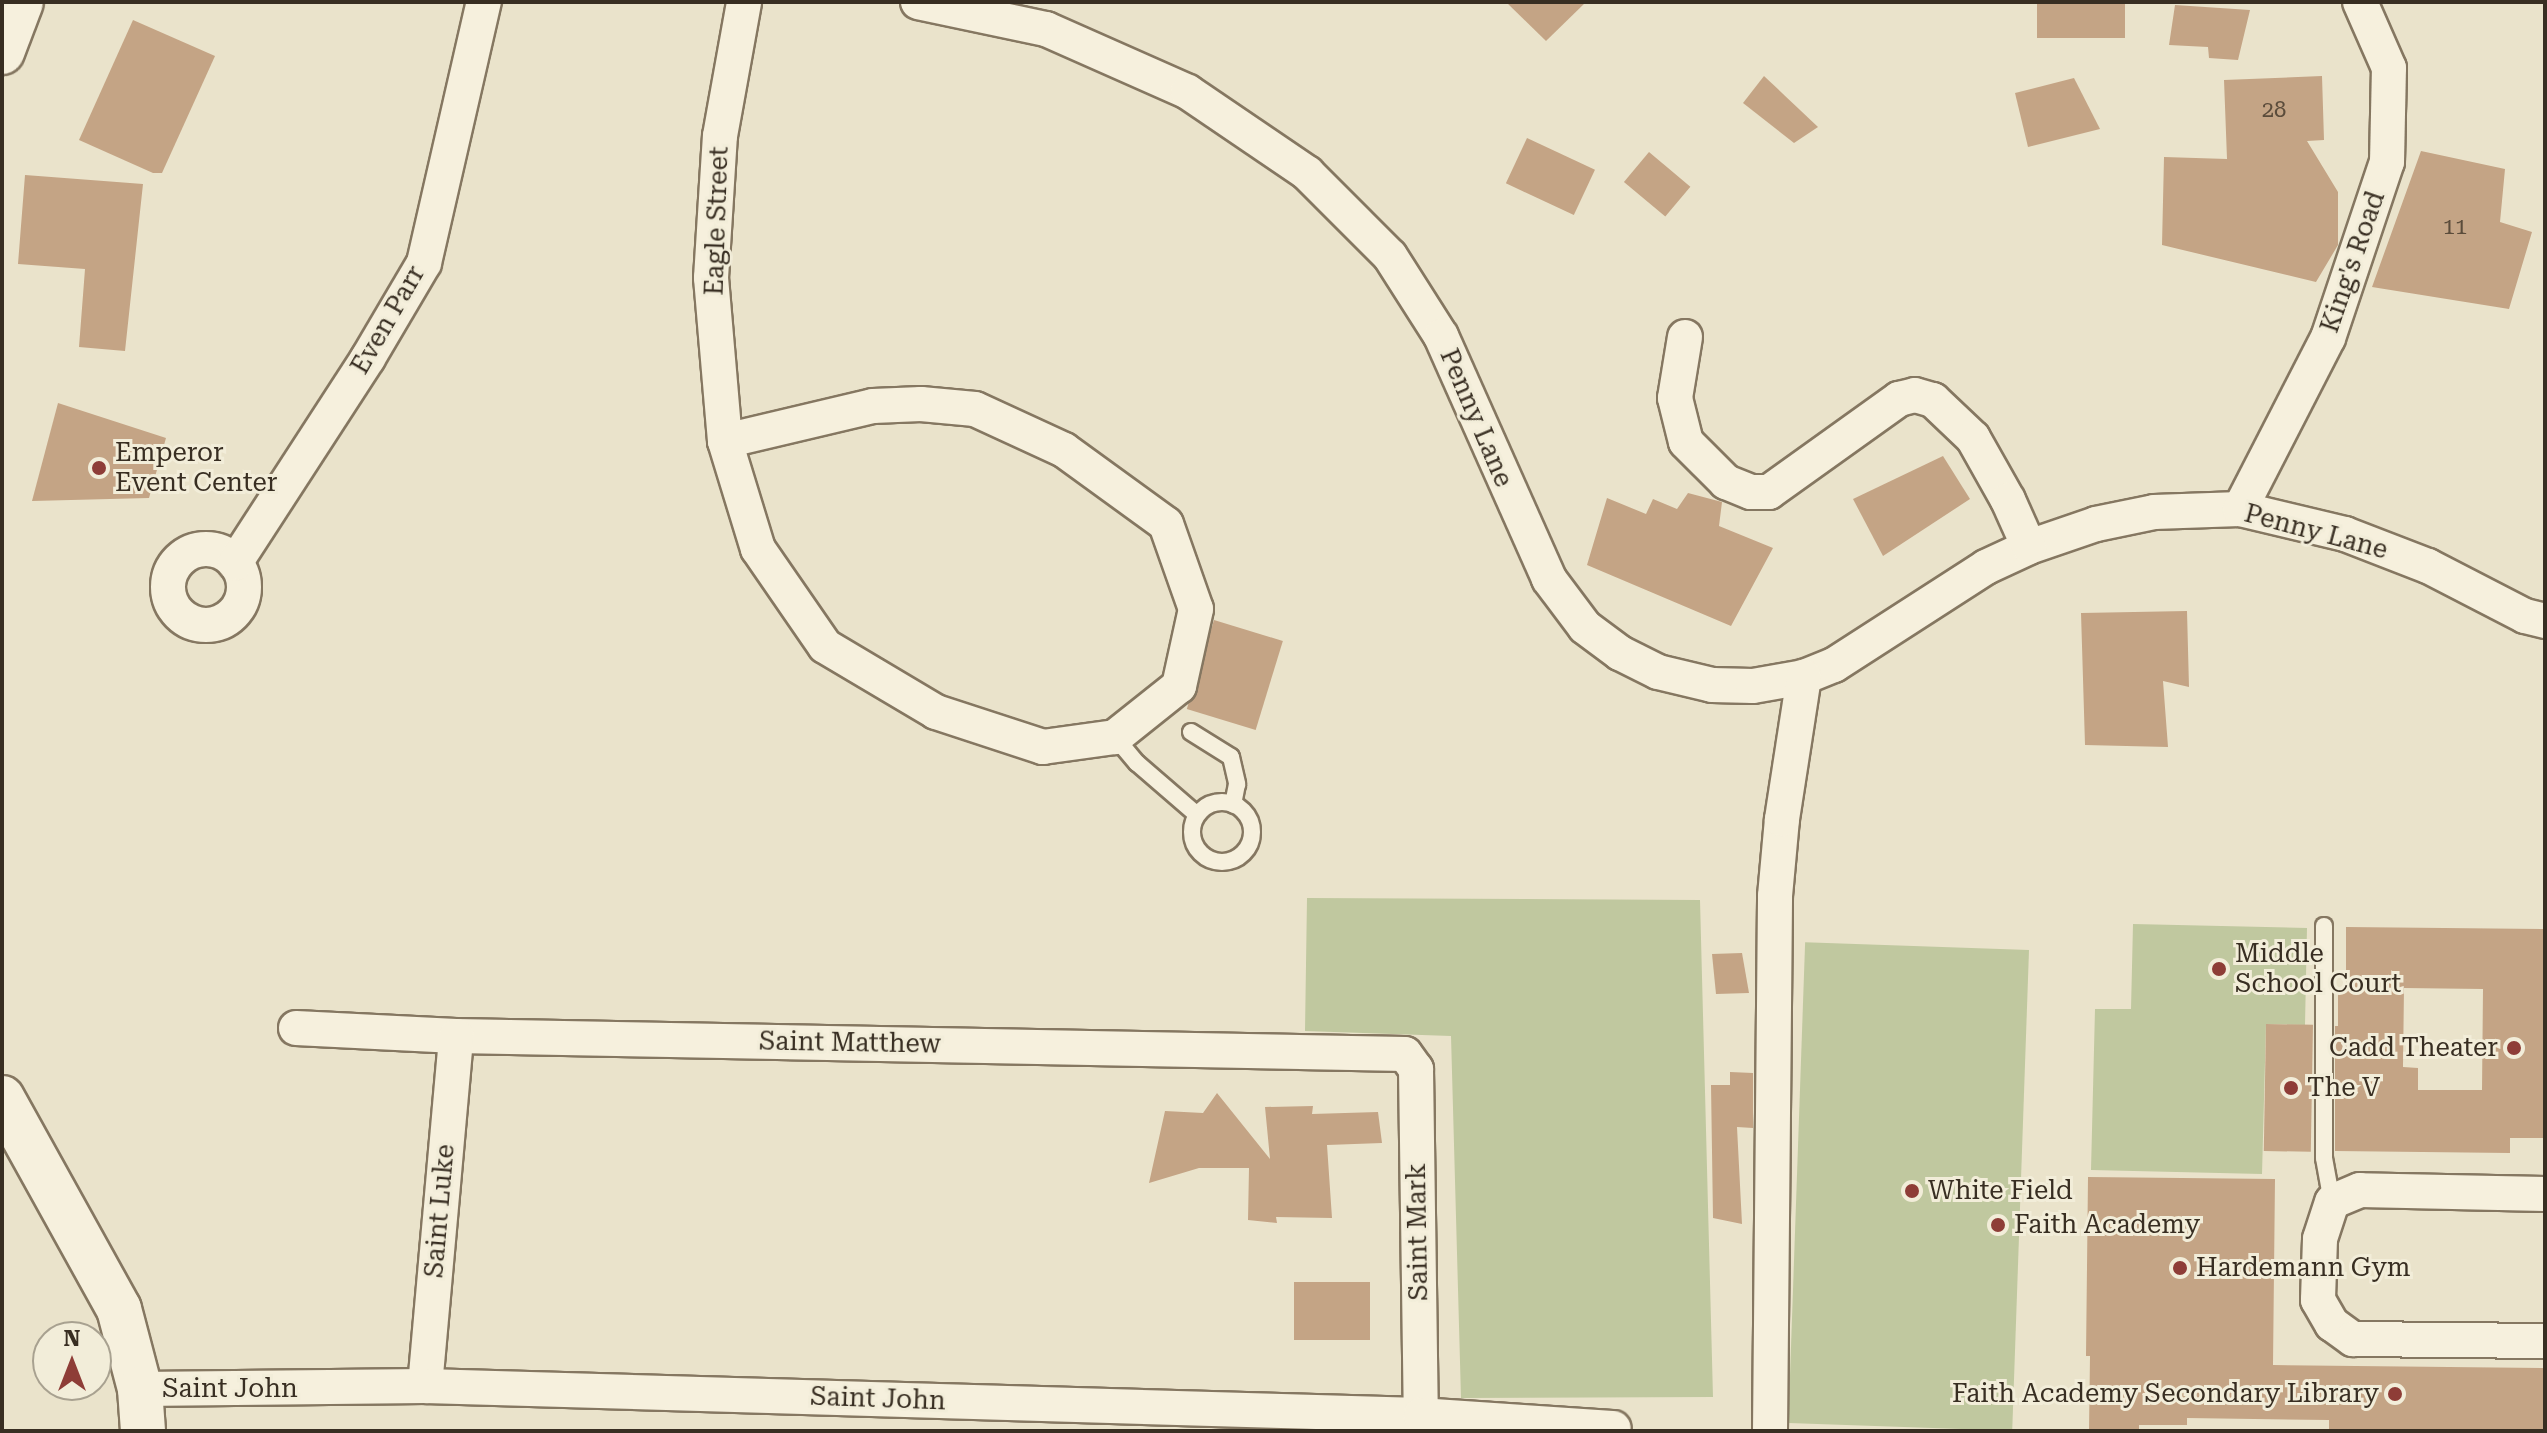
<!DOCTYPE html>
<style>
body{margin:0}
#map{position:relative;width:2547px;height:1433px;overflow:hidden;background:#eae3cb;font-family:"Roboto Serif",serif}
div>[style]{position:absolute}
.green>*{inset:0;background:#c0c89f;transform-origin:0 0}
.building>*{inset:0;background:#c4a485;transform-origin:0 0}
.roads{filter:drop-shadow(2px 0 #857761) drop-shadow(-2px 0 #857761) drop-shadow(0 2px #857761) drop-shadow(0 -2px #857761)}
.lane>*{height:16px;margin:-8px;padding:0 8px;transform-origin:8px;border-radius:8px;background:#f6f0dd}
.lane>.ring{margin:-8px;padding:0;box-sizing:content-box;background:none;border:16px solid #f6f0dd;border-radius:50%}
.street>*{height:34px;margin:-17px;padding:0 17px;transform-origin:17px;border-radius:17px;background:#f6f0dd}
.street>.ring{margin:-17px;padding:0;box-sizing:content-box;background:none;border:34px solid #f6f0dd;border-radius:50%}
.secondary>*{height:44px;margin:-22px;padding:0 22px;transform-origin:22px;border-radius:22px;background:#f6f0dd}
.dots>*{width:22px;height:22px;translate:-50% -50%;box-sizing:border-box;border:4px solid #f2edd9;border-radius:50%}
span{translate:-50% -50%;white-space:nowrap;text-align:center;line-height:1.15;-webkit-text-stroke:6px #f2edd9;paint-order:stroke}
.number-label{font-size:22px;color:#5b4c3b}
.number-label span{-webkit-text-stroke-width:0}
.street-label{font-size:26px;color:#382e22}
.poi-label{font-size:26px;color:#382e22}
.left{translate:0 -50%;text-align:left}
.right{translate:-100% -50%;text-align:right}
.frame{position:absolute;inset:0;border:4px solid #382e22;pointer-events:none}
.north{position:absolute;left:32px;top:1321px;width:80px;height:80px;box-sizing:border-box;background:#f2edd9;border:2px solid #a8a190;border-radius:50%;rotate:0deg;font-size:22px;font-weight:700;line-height:32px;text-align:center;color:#382e22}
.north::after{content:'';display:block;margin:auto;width:28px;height:36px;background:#8e3d37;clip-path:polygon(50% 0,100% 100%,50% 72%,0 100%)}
</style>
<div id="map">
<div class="green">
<i style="clip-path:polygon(1307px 898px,1700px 900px,1713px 1397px,1461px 1398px,1451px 1036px,1305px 1031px)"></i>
<i style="clip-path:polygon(2133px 924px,2307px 928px,2305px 1025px,2266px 1024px,2262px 1174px,2091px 1170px,2095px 1009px,2131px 1009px)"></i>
<i style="left:2029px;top:950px;width:481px;height:224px;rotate:92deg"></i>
</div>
<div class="building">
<i style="clip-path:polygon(1506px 2px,1586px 2px,1546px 41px)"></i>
<i style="left:2037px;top:2px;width:88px;height:36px"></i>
<i style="clip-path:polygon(2175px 5px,2250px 10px,2238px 60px,2209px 58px,2208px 47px,2169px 45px)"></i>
<i style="clip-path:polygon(133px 20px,215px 56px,162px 173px,153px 173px,79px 140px)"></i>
<i style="clip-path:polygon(1764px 76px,1818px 127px,1794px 143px,1743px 103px)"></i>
<i style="clip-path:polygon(2322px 76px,2324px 140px,2307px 141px,2338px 192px,2338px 245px,2316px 282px,2162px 245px,2164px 157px,2227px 159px,2224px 80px)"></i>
<i style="clip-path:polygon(2074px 78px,2100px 129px,2028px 147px,2015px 93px)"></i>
<i style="left:1527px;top:138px;width:75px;height:50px;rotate:25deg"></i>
<i style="clip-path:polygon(2421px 151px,2505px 169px,2500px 222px,2532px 232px,2509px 309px,2372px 287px)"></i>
<i style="left:1649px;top:152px;width:54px;height:39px;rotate:40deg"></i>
<i style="clip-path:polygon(25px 175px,143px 184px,125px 351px,79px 347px,85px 269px,18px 264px)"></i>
<i style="clip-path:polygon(58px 403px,166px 438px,149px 498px,32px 501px)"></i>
<i style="clip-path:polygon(1943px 456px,1970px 499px,1883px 556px,1853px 499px)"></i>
<i style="clip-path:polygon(1688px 493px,1722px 502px,1719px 526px,1773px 548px,1731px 626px,1587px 565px,1607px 498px,1646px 514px,1653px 499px,1677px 509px)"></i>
<i style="clip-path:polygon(2187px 611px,2189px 687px,2163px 681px,2168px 747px,2085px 745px,2081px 613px)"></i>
<i style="left:1214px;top:620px;width:72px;height:93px;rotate:17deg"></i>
<i style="clip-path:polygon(evenodd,2346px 927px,2545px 929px,2545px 1138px,2510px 1138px,2510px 1153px,2335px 1151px,2335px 1026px,2338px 1026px,2338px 988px,2346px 988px,2346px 927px,2404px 988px,2483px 989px,2482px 1090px,2418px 1090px,2418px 1068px,2403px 1067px,2404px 988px)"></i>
<i style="clip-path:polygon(1742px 953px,1749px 993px,1716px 994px,1712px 954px)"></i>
<i style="left:2266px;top:1024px;width:47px;height:127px;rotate:1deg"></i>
<i style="clip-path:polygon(1730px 1072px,1753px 1073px,1753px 1128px,1737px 1127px,1742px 1224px,1713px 1218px,1711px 1085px,1730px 1085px)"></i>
<i style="clip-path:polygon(1217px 1093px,1270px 1159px,1265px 1107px,1313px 1106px,1312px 1114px,1378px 1112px,1382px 1143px,1327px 1145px,1332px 1218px,1276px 1217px,1277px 1223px,1248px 1220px,1249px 1168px,1199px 1168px,1149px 1183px,1165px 1111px,1203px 1113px)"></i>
<i style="clip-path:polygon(2088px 1177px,2275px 1179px,2273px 1365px,2545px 1368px,2545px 1431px,2329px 1431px,2329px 1420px,2187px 1418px,2187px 1425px,2139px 1425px,2139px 1431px,2089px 1431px,2090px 1356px,2086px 1356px)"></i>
<i style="left:1294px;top:1282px;width:76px;height:58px"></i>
</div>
<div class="roads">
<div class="lane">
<i style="left:1191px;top:732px;width:47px;rotate:32deg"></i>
<i style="left:1231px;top:757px;width:28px;rotate:77deg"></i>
<i style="left:1237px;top:784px;width:21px;rotate:101deg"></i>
<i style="left:1115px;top:737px;width:34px;rotate:50deg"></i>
<i style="left:1137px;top:763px;width:78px;rotate:40.8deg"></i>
<i class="ring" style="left:1192px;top:802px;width:44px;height:44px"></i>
<i style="left:2324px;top:926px;width:232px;rotate:90deg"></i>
<i style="left:2324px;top:1158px;width:45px;rotate:79.7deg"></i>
</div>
<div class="street">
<i style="left:918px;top:2px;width:131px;rotate:11.9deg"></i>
<i style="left:1046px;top:29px;width:155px;rotate:23.9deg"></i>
<i style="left:1188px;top:92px;width:144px;rotate:34.2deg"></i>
<i style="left:1307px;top:173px;width:117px;rotate:45deg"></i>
<i style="left:1390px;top:256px;width:95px;rotate:57.5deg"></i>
<i style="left:1441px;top:336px;width:266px;rotate:66deg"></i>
<i style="left:1549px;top:579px;width:60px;rotate:53.1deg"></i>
<i style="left:1585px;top:627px;width:44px;rotate:36.6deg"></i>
<i style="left:1620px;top:653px;width:42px;rotate:26.6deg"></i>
<i style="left:1658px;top:672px;width:56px;rotate:13.5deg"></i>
<i style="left:1712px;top:685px;width:41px;rotate:1.4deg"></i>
<i style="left:1753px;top:686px;width:52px;rotate:-10deg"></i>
<i style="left:1804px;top:677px;width:32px;rotate:-22deg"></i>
<i style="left:1834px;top:665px;width:181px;rotate:-32.8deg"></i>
<i style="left:1986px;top:567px;width:47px;rotate:-24.9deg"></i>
<i style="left:2029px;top:547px;width:71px;rotate:-18.9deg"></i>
<i style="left:2096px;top:524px;width:59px;rotate:-11.7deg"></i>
<i style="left:2154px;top:512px;width:86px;rotate:-2deg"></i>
<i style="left:2240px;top:509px;width:108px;rotate:13.4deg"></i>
<i style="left:2345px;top:534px;width:89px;rotate:21.1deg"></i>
<i style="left:2428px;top:566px;width:109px;rotate:27.3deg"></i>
<i style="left:2525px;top:616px;width:21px;rotate:14deg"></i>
<i style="left:1685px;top:337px;width:62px;rotate:99.3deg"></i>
<i style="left:1675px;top:398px;width:45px;rotate:76deg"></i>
<i style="left:1686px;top:442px;width:57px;rotate:45deg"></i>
<i style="left:1726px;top:482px;width:27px;rotate:22deg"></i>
<i style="left:1751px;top:492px;width:18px"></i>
<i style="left:1769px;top:492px;width:160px;rotate:-35.6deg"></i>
<i style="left:1899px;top:399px;width:16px;rotate:-14deg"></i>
<i style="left:1915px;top:395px;width:19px;rotate:16deg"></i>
<i style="left:1933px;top:400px;width:55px;rotate:43.5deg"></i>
<i style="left:1973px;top:438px;width:71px;rotate:60.6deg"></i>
<i style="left:2008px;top:500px;width:51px;rotate:65.9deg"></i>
<i style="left:725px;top:441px;width:152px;rotate:-13.3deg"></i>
<i style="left:873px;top:406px;width:48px;rotate:-2.4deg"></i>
<i style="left:921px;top:404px;width:54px;rotate:5.3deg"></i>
<i style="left:975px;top:409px;width:98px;rotate:24.7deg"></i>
<i style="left:1064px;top:450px;width:126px;rotate:36deg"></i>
<i style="left:1166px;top:524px;width:90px;rotate:70.6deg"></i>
<i style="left:1196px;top:609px;width:79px;rotate:102.4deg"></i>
<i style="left:1179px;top:686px;width:82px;rotate:141.4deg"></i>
<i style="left:1115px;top:737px;width:73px;rotate:172.1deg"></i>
<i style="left:1043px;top:747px;width:113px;rotate:-161.9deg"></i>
<i style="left:936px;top:712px;width:129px;rotate:-149.3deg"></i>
<i style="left:825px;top:646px;width:118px;rotate:-124.6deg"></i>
<i style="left:758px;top:549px;width:113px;rotate:-107deg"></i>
<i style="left:725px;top:441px;width:164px;rotate:-94.9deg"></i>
<i style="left:711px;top:278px;width:142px;rotate:-86.4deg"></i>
<i style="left:720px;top:136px;width:136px;rotate:-79.8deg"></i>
<i style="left:2240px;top:509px;width:192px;rotate:-62.8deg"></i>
<i style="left:2328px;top:338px;width:186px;rotate:-71.5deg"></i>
<i style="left:2387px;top:162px;width:94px;rotate:-88.8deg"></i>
<i style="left:2389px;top:68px;width:72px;rotate:-113.7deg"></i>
<i class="ring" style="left:168px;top:549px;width:42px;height:42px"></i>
<i style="left:235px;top:563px;width:244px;rotate:-57deg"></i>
<i style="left:368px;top:358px;width:110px;rotate:-59.5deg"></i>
<i style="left:424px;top:263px;width:268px;rotate:-77.1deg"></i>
<i style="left:296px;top:1028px;width:160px;rotate:2.9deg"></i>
<i style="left:456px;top:1036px;width:949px;rotate:1.09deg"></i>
<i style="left:1405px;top:1054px;width:19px;rotate:54deg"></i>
<i style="left:1416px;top:1069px;width:346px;rotate:89.2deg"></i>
<i style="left:2545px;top:1194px;width:185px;rotate:-178.8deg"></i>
<i style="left:2360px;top:1190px;width:30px;rotate:157deg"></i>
<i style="left:2332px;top:1202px;width:39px;rotate:108deg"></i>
<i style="left:2320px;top:1239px;width:61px;rotate:91.9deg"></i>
<i style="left:2318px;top:1300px;width:28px;rotate:60deg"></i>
<i style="left:2332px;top:1324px;width:26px;rotate:36deg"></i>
<i style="left:2353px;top:1339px;width:192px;rotate:0.6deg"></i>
<i style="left:425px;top:1386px;width:351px;rotate:-84.9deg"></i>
<i style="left:140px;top:1389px;width:285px;rotate:-0.6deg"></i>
<i style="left:425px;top:1386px;width:996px;rotate:1.67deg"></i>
<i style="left:1421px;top:1415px;width:193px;rotate:3.9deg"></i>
<i style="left:1770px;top:1431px;width:535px;rotate:-89.46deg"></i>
<i style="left:1775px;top:896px;width:77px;rotate:-84.8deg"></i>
<i style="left:1782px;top:819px;width:144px;rotate:-81.2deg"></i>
</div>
<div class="secondary">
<i style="left:2px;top:52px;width:53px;rotate:-69.2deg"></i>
<i style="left:2px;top:1098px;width:241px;rotate:61deg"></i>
<i style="left:119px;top:1309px;width:83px;rotate:75.3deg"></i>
<i style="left:140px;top:1389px;width:42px;rotate:85.9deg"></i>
</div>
</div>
<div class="dots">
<i style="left:99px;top:468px;background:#8e3d37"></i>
<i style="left:2219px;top:969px;background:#8e3d37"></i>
<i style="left:2514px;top:1048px;background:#8e3d37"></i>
<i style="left:2291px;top:1088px;background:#8e3d37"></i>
<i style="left:1912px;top:1191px;background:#8e3d37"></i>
<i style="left:1998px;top:1225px;background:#8e3d37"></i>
<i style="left:2180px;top:1268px;background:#8e3d37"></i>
<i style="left:2395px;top:1394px;background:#8e3d37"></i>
</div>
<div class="number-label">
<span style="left:2274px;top:110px">28</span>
<span style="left:2455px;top:227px">11</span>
</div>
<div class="street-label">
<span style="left:717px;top:221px;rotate:-88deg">Eagle Street</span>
<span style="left:2353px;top:262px;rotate:-71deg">King's Road</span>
<span style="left:388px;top:320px;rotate:-60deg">Even Parr</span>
<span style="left:1476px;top:418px;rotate:67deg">Penny Lane</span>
<span style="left:2316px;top:532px;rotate:15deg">Penny Lane</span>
<span style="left:850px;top:1043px;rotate:1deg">Saint Matthew</span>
<span style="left:440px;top:1211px;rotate:-85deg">Saint Luke</span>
<span style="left:1418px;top:1232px;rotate:-91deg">Saint Mark</span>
<span style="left:230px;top:1389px">Saint John</span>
<span style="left:878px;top:1399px;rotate:2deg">Saint John</span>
</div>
<div class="poi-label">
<span class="left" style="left:115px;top:468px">Emperor<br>Event Center</span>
<span class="left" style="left:2235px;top:969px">Middle<br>School Court</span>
<span class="right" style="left:2498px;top:1048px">Cadd Theater</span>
<span class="left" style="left:2307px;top:1088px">The V</span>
<span class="left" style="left:1928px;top:1191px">White Field</span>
<span class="left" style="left:2014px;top:1225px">Faith Academy</span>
<span class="left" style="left:2196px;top:1268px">Hardemann Gym</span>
<span class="right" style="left:2379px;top:1394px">Faith Academy Secondary Library</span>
</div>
<div class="frame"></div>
<div class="north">N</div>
</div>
